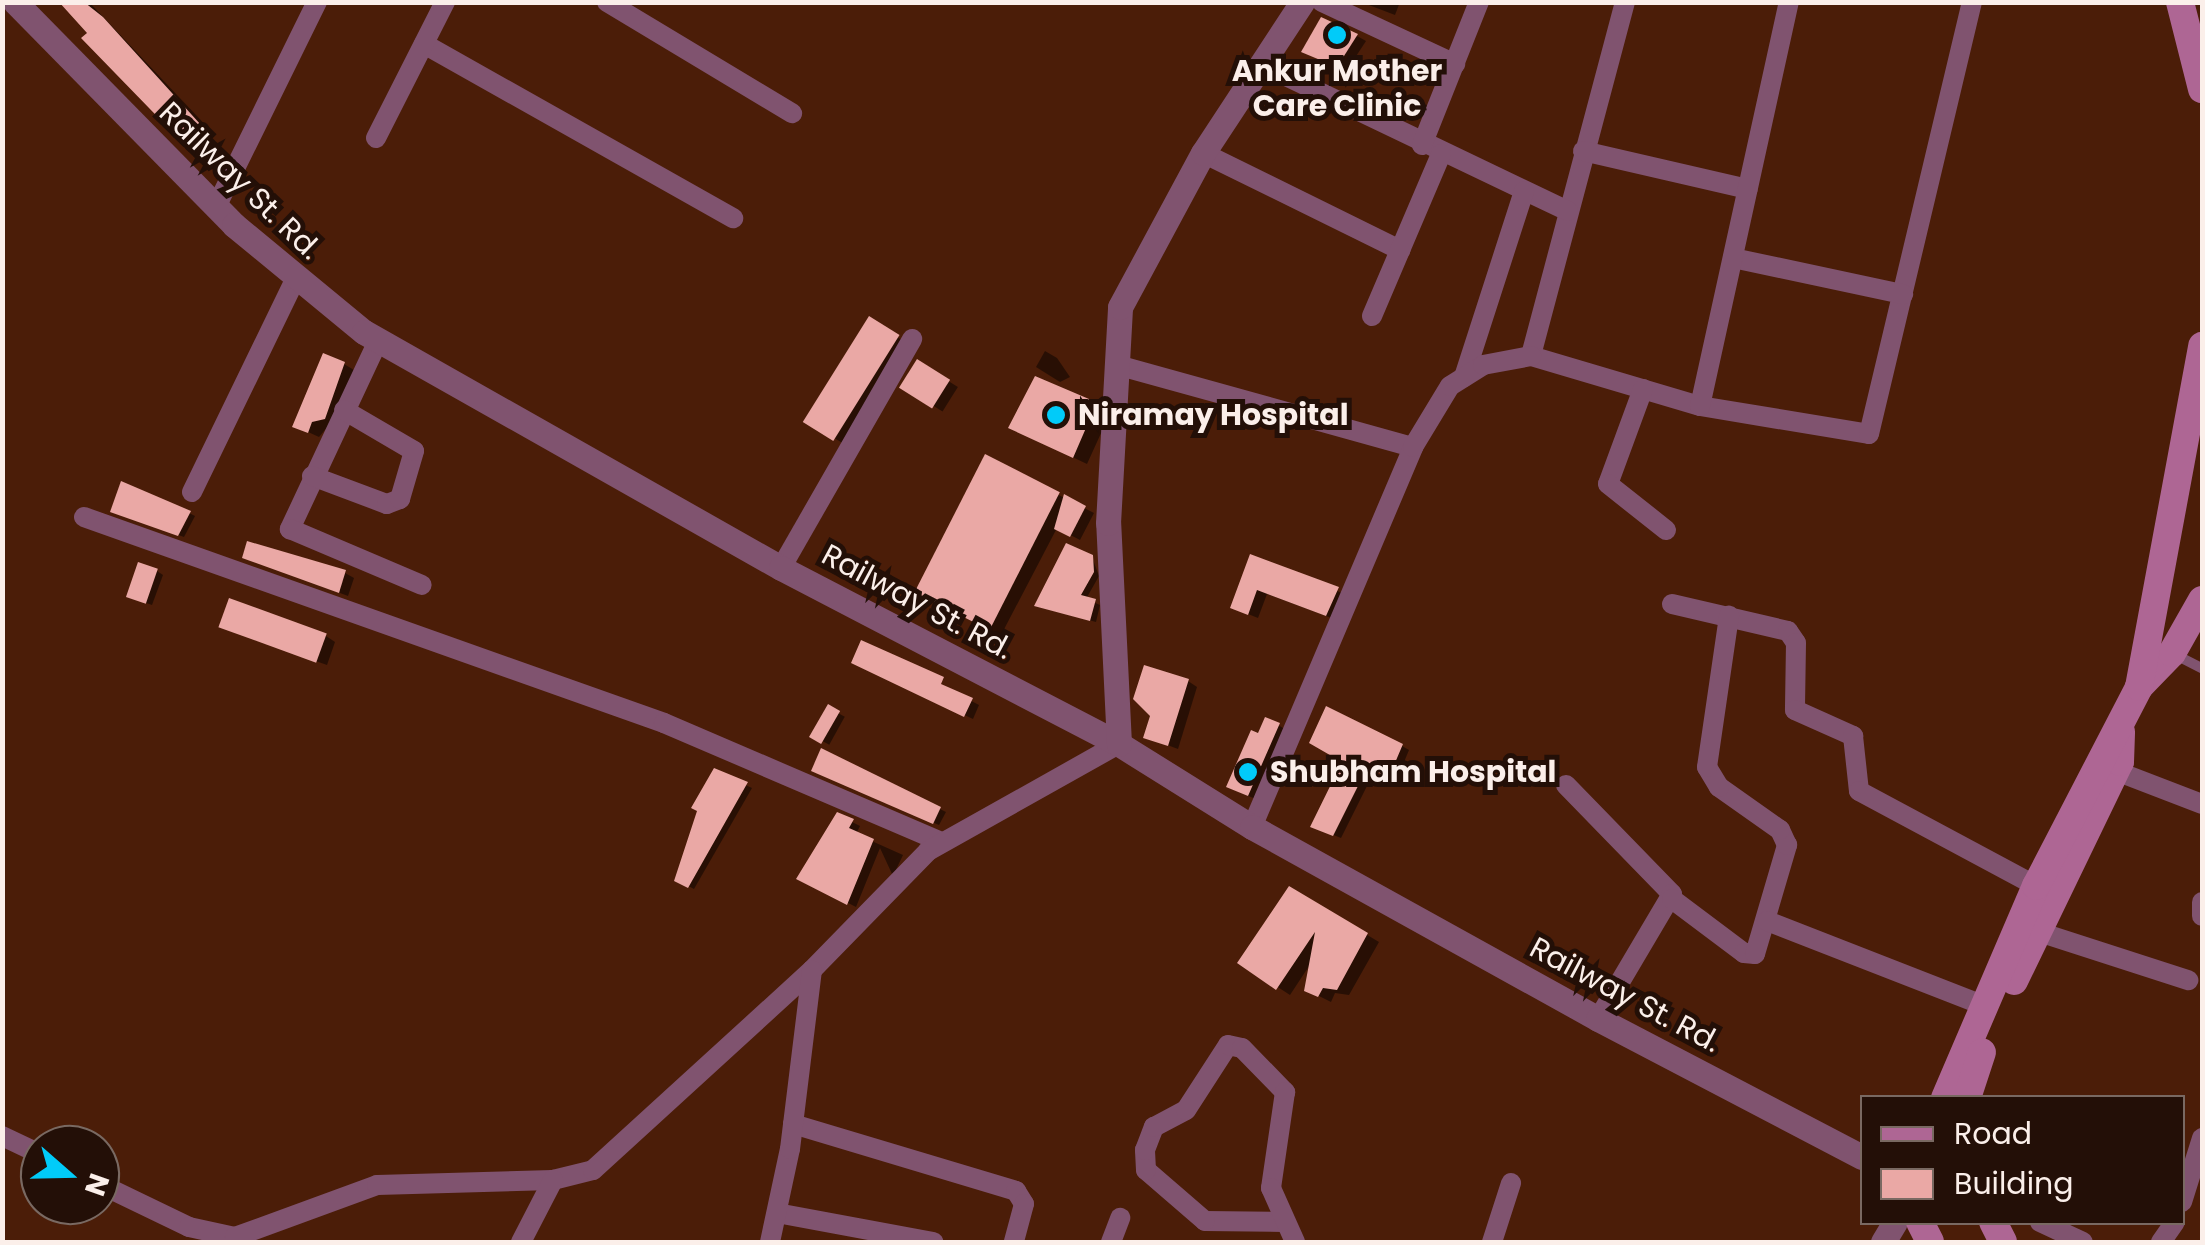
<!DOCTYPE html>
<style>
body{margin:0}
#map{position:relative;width:2205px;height:1245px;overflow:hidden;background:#4b1d08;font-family:Poppins,sans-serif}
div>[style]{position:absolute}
.shadow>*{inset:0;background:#0007;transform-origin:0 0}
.building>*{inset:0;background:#eaa8a5;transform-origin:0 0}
.service>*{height:10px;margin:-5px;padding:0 5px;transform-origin:5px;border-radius:5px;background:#80536f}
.minor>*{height:20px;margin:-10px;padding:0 10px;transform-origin:10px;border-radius:10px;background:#80536f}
.tertiary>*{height:25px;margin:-12.5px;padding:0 12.5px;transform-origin:12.5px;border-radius:12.5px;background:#80536f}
.secondary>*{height:28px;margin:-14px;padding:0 14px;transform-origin:14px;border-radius:14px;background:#ae6694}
.dots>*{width:28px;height:28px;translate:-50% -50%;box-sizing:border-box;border:5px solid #230f07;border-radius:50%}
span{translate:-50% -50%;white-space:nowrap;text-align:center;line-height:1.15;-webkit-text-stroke:10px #230f07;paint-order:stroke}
.poi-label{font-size:30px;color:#fbefea;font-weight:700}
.left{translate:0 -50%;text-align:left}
.street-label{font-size:30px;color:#fbefea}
.frame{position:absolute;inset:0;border:5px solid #fbefea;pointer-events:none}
.legend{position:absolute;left:1860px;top:1095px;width:325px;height:130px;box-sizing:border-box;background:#230f07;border:2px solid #796962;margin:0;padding:12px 18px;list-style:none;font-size:30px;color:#fbefea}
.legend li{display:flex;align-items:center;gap:20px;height:50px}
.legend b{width:50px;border:2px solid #796962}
.north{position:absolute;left:20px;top:1125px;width:100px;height:100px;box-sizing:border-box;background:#230f07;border:2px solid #796962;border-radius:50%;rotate:110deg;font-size:28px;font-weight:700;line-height:40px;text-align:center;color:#fbefea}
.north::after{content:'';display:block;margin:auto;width:35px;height:45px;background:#01cbf9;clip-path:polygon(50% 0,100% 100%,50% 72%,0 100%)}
</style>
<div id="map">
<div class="shadow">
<i style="clip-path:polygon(63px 2px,89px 2px,213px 133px,197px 148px,185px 141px)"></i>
<i style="clip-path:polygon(1361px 2px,1400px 2px,1395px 15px)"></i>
<i style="clip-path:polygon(1357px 36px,1366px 41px,1347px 70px,1313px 56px)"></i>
<i style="left:869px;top:320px;width:43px;height:119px;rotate:31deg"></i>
<i style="clip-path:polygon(1045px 351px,1057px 358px,1070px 377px,1060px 382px,1036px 367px)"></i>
<i style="left:918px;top:362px;width:47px;height:29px;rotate:32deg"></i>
<i style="clip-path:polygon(344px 364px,354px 370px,339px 413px,319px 437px,295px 426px)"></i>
<i style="clip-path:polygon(1088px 402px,1101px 409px,1095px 425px,1102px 431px,1087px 464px,1024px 434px)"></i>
<i style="clip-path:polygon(986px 458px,1094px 513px,1080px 540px,1057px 528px,1000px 637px,917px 591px)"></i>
<i style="clip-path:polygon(189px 513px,195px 516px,184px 537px,119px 514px)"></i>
<i style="clip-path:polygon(245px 557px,345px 573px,354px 578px,348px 596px)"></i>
<i style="clip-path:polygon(1092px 557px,1099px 576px,1086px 599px,1100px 605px,1096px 622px,1043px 608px)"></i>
<i style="clip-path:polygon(1252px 557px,1347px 595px,1337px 620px,1267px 594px,1258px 618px,1243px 612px)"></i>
<i style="clip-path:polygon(157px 571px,163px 575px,152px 605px,135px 599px)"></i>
<i style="clip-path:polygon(231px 631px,326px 636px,335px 642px,327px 665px)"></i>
<i style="clip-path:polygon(862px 644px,979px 705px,973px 719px,862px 667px)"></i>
<i style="clip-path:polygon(1188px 681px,1197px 687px,1178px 749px,1146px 737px)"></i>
<i style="left:829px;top:708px;width:18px;height:32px;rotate:29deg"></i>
<i style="clip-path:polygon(1278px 725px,1288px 731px,1258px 800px,1239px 792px,1259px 737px)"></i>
<i style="clip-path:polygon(1402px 746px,1409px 750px,1397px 779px,1375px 770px,1341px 838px,1321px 830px,1345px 761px)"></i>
<i style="clip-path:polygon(822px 752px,946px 812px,939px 825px,820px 773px)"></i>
<i style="clip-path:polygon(715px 771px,752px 788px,694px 889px,677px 880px)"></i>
<i style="clip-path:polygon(852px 822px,860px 826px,856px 834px,903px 855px,893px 876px,880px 848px,856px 907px,799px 878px)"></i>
<i style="clip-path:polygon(1290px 889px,1379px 942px,1349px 995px,1335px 993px,1331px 1002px,1307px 990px,1313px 960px,1290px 995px,1241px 963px)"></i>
</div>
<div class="building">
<i style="clip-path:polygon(59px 2px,84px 2px,103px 17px,201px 125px,183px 143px,81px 38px,87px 33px)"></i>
<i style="clip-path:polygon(1321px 17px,1358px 34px,1337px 67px,1301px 52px)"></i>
<i style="left:869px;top:316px;width:36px;height:125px;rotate:32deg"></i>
<i style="clip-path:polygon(323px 353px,345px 362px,325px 419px,312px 422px,308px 433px,292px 427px)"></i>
<i style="left:917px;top:359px;width:39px;height:34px;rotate:32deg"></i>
<i style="clip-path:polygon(1035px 376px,1089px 399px,1083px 415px,1089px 421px,1073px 458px,1008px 428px)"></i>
<i style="left:985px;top:454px;width:84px;height:155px;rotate:27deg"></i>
<i style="clip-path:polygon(121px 481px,191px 511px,178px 536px,110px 512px)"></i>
<i style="clip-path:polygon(1064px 494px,1086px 506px,1070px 537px,1054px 529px)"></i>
<i style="clip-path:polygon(247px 541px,346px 570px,339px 593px,242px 558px)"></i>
<i style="clip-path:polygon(1066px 543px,1093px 555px,1094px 572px,1081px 595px,1096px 599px,1090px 621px,1034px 606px)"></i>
<i style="clip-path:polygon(1250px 554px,1339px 587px,1326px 616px,1257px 590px,1248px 615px,1230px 608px)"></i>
<i style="left:138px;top:562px;width:21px;height:37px;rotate:19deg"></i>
<i style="left:229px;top:598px;width:104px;height:31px;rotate:20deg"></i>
<i style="clip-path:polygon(861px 640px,944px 677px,941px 684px,973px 698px,964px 717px,851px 663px)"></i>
<i style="clip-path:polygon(1144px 665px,1189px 679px,1168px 746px,1143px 738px,1150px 716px,1133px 699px)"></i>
<i style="left:828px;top:704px;width:14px;height:38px;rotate:30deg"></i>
<i style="clip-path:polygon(1326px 706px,1403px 744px,1389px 777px,1367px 768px,1333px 836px,1310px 827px,1342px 762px,1309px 743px)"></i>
<i style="clip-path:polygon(1265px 717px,1280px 723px,1248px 796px,1226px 787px,1251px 730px,1258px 733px)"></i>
<i style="clip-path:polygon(821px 748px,941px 807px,933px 824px,811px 771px)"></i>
<i style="clip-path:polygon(714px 768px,748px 782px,688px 888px,674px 881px,697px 811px,691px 808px)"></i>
<i style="clip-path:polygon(837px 812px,854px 819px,849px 828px,874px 839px,847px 905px,796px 879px)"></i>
<i style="clip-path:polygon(1289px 886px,1368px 933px,1337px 990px,1323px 988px,1318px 997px,1304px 991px,1315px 932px,1276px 990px,1237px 963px)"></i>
</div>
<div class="service">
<i style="left:2172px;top:653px;width:34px;rotate:27deg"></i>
</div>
<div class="minor">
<i style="left:607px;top:2px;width:216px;rotate:31deg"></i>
<i style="left:1322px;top:2px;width:147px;rotate:25deg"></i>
<i style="left:1625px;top:2px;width:366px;rotate:104.9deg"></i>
<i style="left:1531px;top:356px;width:176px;rotate:16.5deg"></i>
<i style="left:1700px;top:406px;width:171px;rotate:9.4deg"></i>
<i style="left:1869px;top:434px;width:444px;rotate:-76.6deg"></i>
<i style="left:424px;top:44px;width:355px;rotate:29.4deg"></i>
<i style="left:1263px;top:65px;width:338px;rotate:25.6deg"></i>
<i style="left:376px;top:138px;width:153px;rotate:-63.1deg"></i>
<i style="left:1422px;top:145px;width:154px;rotate:-68.3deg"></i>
<i style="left:1583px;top:151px;width:169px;rotate:13deg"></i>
<i style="left:1203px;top:153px;width:220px;rotate:26.2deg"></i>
<i style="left:216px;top:207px;width:229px;rotate:-63.8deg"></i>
<i style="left:1733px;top:258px;width:174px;rotate:12deg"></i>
<i style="left:1372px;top:316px;width:176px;rotate:-66.9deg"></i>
<i style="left:378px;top:341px;width:208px;rotate:115.1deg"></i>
<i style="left:290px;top:529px;width:143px;rotate:23deg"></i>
<i style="left:1117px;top:365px;width:307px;rotate:15.5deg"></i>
<i style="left:1464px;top:377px;width:195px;rotate:-72.1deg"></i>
<i style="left:1643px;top:389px;width:101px;rotate:110.2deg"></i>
<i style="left:1608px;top:484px;width:74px;rotate:38.4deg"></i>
<i style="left:1700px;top:406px;width:414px;rotate:-77.6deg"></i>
<i style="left:312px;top:476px;width:80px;rotate:20.5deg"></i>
<i style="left:387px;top:504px;width:14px;rotate:-21deg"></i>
<i style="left:400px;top:499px;width:50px;rotate:-73.7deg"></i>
<i style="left:414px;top:451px;width:81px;rotate:-149.6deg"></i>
<i style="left:192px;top:492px;width:236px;rotate:-64.1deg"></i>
<i style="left:84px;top:517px;width:615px;rotate:19.55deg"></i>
<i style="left:664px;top:723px;width:301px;rotate:23.2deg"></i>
<i style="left:781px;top:568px;width:264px;rotate:-60.2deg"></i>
<i style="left:1672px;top:604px;width:119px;rotate:13.1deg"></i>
<i style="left:1788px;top:631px;width:14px;rotate:56deg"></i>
<i style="left:1796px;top:643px;width:67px;rotate:90.9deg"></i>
<i style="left:1795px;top:710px;width:64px;rotate:24.1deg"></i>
<i style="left:1853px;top:736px;width:55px;rotate:83.8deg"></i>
<i style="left:1859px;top:791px;width:201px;rotate:28.2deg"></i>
<i style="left:2116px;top:771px;width:92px;rotate:21deg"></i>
<i style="left:1566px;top:785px;width:152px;rotate:45.8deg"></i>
<i style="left:1672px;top:894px;width:145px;rotate:120.6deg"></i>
<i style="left:1252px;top:827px;width:413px;rotate:-67deg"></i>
<i style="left:1413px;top:447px;width:71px;rotate:-58.8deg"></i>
<i style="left:1450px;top:386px;width:39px;rotate:-32deg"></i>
<i style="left:1483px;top:365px;width:49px;rotate:-10.6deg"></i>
<i style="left:1672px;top:899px;width:90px;rotate:36.9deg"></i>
<i style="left:1744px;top:953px;width:11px;rotate:5deg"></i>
<i style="left:1755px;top:954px;width:114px;rotate:-73.6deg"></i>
<i style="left:1787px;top:845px;width:17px;rotate:-115deg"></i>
<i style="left:1780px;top:830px;width:75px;rotate:-144.8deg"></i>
<i style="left:1719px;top:787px;width:23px;rotate:-121deg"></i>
<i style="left:1707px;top:767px;width:153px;rotate:-81.7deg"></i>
<i style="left:2202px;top:902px;width:14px;rotate:90deg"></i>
<i style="left:1767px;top:921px;width:232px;rotate:21.3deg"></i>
<i style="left:2039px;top:932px;width:157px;rotate:17.9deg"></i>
<i style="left:793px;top:1124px;width:233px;rotate:16.7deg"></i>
<i style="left:1016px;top:1191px;width:15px;rotate:58deg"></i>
<i style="left:1024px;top:1204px;width:39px;rotate:105deg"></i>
<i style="left:2px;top:1136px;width:42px;rotate:25.3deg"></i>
<i style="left:100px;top:1184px;width:99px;rotate:25.8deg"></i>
<i style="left:189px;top:1227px;width:47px;rotate:12.3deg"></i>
<i style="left:235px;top:1237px;width:151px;rotate:-20.1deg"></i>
<i style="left:377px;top:1185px;width:176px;rotate:-1.6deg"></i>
<i style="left:553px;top:1180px;width:41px;rotate:-14deg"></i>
<i style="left:593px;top:1170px;width:297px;rotate:-42.4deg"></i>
<i style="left:812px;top:970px;width:166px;rotate:-45.7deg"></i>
<i style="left:928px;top:851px;width:219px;rotate:-29.3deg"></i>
<i style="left:2182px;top:1202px;width:67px;rotate:-72.6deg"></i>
<i style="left:777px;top:1213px;width:159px;rotate:10.5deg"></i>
<i style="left:1284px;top:1222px;width:79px;rotate:-179.3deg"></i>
<i style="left:1205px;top:1221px;width:78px;rotate:-139.2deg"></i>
<i style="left:1146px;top:1170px;width:20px;rotate:-93deg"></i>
<i style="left:1145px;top:1150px;width:25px;rotate:-69deg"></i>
<i style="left:1154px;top:1127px;width:36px;rotate:-28deg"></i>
<i style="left:1186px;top:1110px;width:77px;rotate:-57.1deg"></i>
<i style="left:1228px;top:1045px;width:14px;rotate:12deg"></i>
<i style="left:1242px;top:1048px;width:62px;rotate:45.7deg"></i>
<i style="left:1285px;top:1092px;width:97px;rotate:98.3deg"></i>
<i style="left:1271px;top:1188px;width:59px;rotate:66deg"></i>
<i style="left:2040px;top:1222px;width:47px;rotate:24.9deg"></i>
<i style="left:521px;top:1242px;width:70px;rotate:-62.7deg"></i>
<i style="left:770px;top:1242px;width:95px;rotate:-77.9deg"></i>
<i style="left:790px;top:1149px;width:180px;rotate:-83deg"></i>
<i style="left:1111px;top:1242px;width:26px;rotate:-69deg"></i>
<i style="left:1492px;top:1242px;width:62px;rotate:-72.1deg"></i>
<i style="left:2161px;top:1242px;width:24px;rotate:-55deg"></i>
</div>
<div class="tertiary">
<i style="left:15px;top:2px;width:313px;rotate:45.5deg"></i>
<i style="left:234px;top:225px;width:168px;rotate:39.5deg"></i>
<i style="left:364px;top:332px;width:479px;rotate:29.5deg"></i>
<i style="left:781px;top:568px;width:381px;rotate:27.5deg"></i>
<i style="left:1119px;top:744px;width:157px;rotate:32deg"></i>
<i style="left:1252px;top:827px;width:396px;rotate:29deg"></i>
<i style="left:1598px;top:1019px;width:298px;rotate:27.6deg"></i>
<i style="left:1119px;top:744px;width:221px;rotate:-92.8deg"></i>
<i style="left:1108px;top:523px;width:216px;rotate:-86.8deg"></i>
<i style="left:1120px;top:307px;width:175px;rotate:-61.7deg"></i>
<i style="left:1203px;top:153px;width:181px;rotate:-56.7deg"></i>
<i style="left:1883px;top:1242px;width:23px;rotate:-59deg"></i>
</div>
<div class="secondary">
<i style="left:2180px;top:2px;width:90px;rotate:75.8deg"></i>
<i style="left:2139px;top:687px;width:47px;rotate:-45.9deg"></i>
<i style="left:2172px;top:653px;width:61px;rotate:-60.5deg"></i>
<i style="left:2014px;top:981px;width:243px;rotate:-64.2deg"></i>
<i style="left:2120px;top:762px;width:30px;rotate:-88deg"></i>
<i style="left:1945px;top:1098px;width:231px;rotate:-66.8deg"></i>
<i style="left:2036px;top:886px;width:224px;rotate:-62.6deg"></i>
<i style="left:2139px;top:687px;width:347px;rotate:-79.5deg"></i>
<i style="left:1967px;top:1098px;width:48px;rotate:-71.9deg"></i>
<i style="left:1920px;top:1222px;width:22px;rotate:63deg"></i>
<i style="left:1993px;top:1222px;width:22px;rotate:63deg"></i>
</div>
<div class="dots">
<i style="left:1337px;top:35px;background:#01cbf9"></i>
<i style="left:1056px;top:415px;background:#01cbf9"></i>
<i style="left:1248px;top:772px;background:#01cbf9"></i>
</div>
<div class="poi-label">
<span style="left:1337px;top:88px">Ankur Mother<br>Care Clinic</span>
<span class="left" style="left:1078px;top:415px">Niramay Hospital</span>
<span class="left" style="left:1270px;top:772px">Shubham Hospital</span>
</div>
<div class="street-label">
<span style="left:240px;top:181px;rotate:44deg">Railway St. Rd.</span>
<span style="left:917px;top:602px;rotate:28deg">Railway St. Rd.</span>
<span style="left:1625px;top:995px;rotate:28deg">Railway St. Rd.</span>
</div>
<div class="frame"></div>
<ul class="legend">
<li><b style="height:12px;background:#ae6694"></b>Road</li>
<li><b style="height:28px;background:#eaa8a5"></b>Building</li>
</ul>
<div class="north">N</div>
</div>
